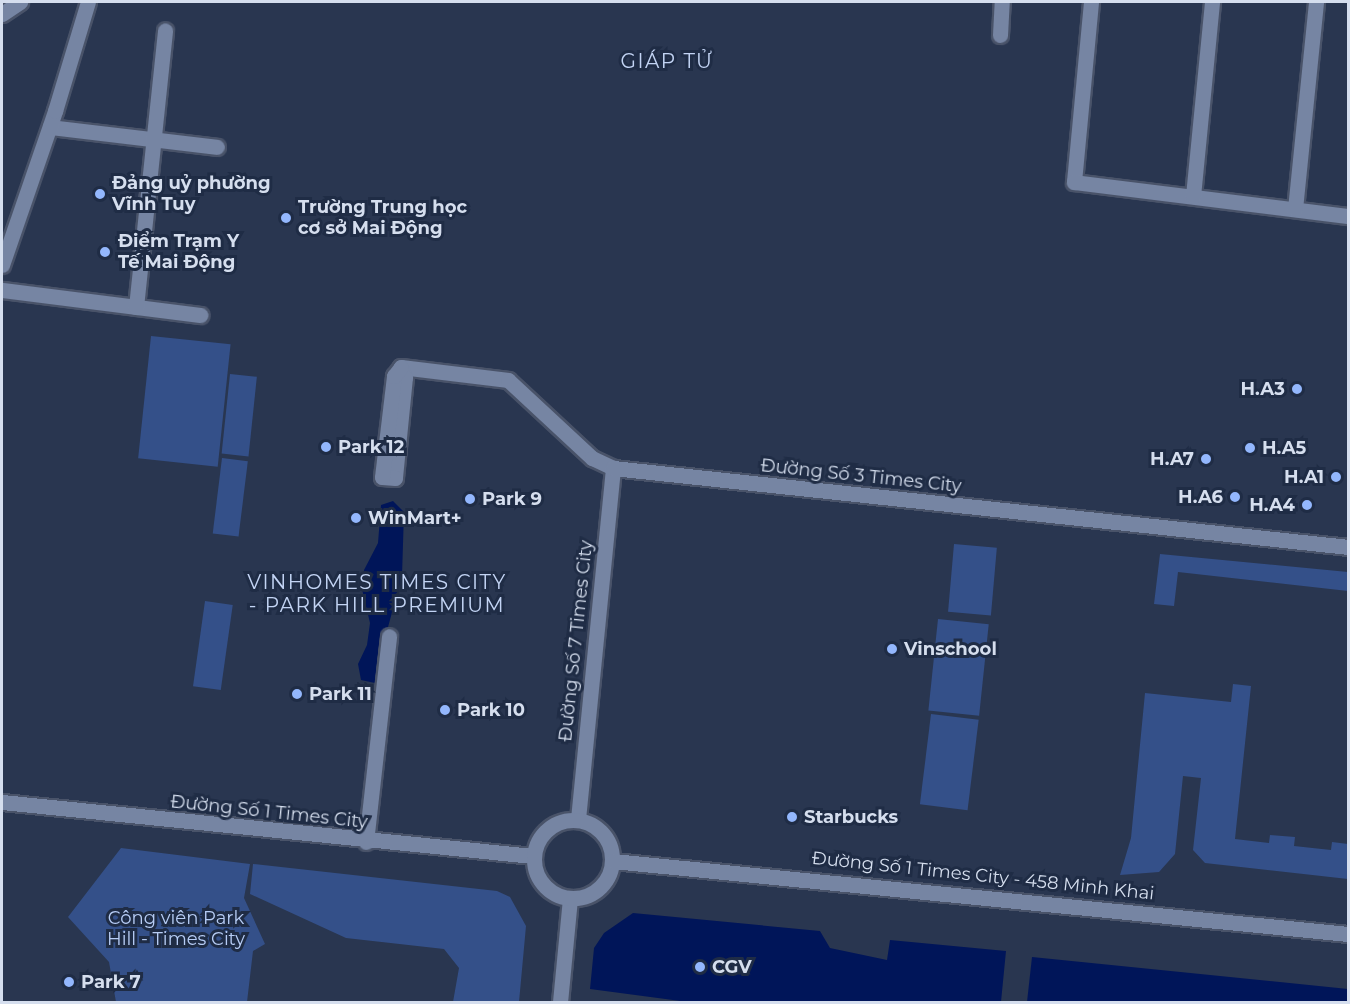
<!DOCTYPE html>
<meta charset="utf-8">
<style>
body{margin:0}
#map{position:relative;width:1350px;height:1004px;overflow:hidden;background:#293650;font-family:Montserrat,sans-serif}
div>[style]{position:absolute}
.green>*{inset:0;background:#345089;transform-origin:0 0}
.water>*{inset:0;background:#001559}
.roads{filter:drop-shadow(2px 0 #495369) drop-shadow(-2px 0 #495369) drop-shadow(0 2px #495369) drop-shadow(0 -2px #495369)}
.minor>*{height:15px;margin:-7.5px;padding:0 7.5px;transform-origin:7.5px;border-radius:7.5px;background:#7685a3}
.tertiary>*{height:15px;margin:-7.5px;padding:0 7.5px;transform-origin:7.5px;border-radius:7.5px;background:#7685a3}
.tertiary>.ring{margin:-7.5px;padding:0;box-sizing:content-box;background:none;border:15px solid #7685a3;border-radius:50%}
.secondary>*{height:15px;margin:-7.5px;padding:0 7.5px;transform-origin:7.5px;border-radius:7.5px;background:#7685a3}
.dots>*{width:16px;height:16px;translate:-50% -50%;box-sizing:border-box;border:3px solid #1f2c45;border-radius:50%}
span{translate:-50% -50%;white-space:nowrap;text-align:center;line-height:1.15;-webkit-text-stroke:6px #1f2c45;paint-order:stroke}
.poi-label{font-size:18px;color:#d5deee;font-weight:700}
.left{translate:0 -50%;text-align:left}
.right{translate:-100% -50%;text-align:right}
.street-label{font-size:18px;color:#d5deee}
.park-label{font-size:18px;color:#b7cdf6}
.neighbourhood-label{font-size:20px;color:#c3d4f4;letter-spacing:1.5px}
.frame{position:absolute;inset:0;border:3px solid #d5deee;pointer-events:none}
</style>
<div id="map">
<div class="green">
<i style="left:151px;top:336px;width:80px;height:123px;rotate:6deg"></i>
<i style="left:230px;top:374px;width:27px;height:80px;rotate:6deg"></i>
<i style="left:222px;top:458px;width:26px;height:76px;rotate:7deg"></i>
<i style="left:954px;top:544px;width:43px;height:68px;rotate:5deg"></i>
<i style="clip-path:polygon(1160px 554px,1348px 572px,1348px 591px,1178px 572px,1174px 606px,1154px 604px)"></i>
<i style="left:205px;top:601px;width:28px;height:86px;rotate:8deg"></i>
<i style="left:938px;top:619px;width:51px;height:92px;rotate:6deg"></i>
<i style="clip-path:polygon(1233px 684px,1251px 686px,1235px 839px,1269px 843px,1270px 835px,1295px 837px,1294px 846px,1331px 850px,1332px 842px,1348px 844px,1348px 879px,1205px 863px,1193px 850px,1201px 778px,1183px 776px,1175px 854px,1159px 872px,1120px 875px,1131px 838px,1145px 693px,1231px 702px)"></i>
<i style="left:931px;top:714px;width:48px;height:91px;rotate:7deg"></i>
<i style="clip-path:polygon(121px 848px,250px 864px,244px 898px,265px 944px,253px 951px,247px 1002px,116px 1002px,109px 962px,68px 917px)"></i>
<i style="clip-path:polygon(253px 864px,497px 891px,510px 897px,526px 926px,519px 1002px,453px 1002px,459px 968px,444px 949px,346px 938px,250px 894px)"></i>
</div>
<div class="water">
<i style="clip-path:polygon(393px 501px,404px 512px,402px 576px,382px 649px,384px 670px,375px 683px,361px 680px,358px 664px,367px 645px,370px 623px,362px 589px,364px 570px,378px 543px,381px 505px)"></i>
<i style="clip-path:polygon(633px 913px,820px 931px,830px 948px,887px 960px,890px 940px,1006px 951px,1001px 1002px,688px 1002px,590px 989px,594px 948px,604px 933px)"></i>
<i style="clip-path:polygon(1032px 957px,1348px 989px,1348px 1002px,1027px 1002px)"></i>
</div>
<div class="roads">
<div class="minor">
<i style="left:1091px;top:2px;width:181px;rotate:95.4deg"></i>
<i style="left:1074px;top:182px;width:276px;rotate:7.1deg"></i>
<i style="left:1000px;top:35px;width:33px;rotate:-87deg"></i>
<i style="left:50px;top:127px;width:168px;rotate:6.8deg"></i>
<i style="left:1193px;top:196px;width:195px;rotate:-84.4deg"></i>
<i style="left:1295px;top:209px;width:208px;rotate:-84.2deg"></i>
<i style="left:2px;top:265px;width:163px;rotate:-71deg"></i>
<i style="left:55px;top:111px;width:114px;rotate:-73.2deg"></i>
<i style="left:2px;top:290px;width:200px;rotate:7.2deg"></i>
<i style="left:136px;top:307px;width:278px;rotate:-84deg"></i>
<i style="left:401px;top:367px;width:108px;rotate:6.9deg"></i>
<i style="left:508px;top:380px;width:115px;rotate:42.9deg"></i>
<i style="left:592px;top:458px;width:23px;rotate:25deg"></i>
<i style="left:401px;top:367px;width:11px;rotate:68deg"></i>
<i style="left:405px;top:377px;width:101px;rotate:95.7deg"></i>
<i style="left:395px;top:478px;width:13px;rotate:-176deg"></i>
<i style="left:382px;top:477px;width:102px;rotate:-83.2deg"></i>
<i style="left:394px;top:376px;width:11px;rotate:-52deg"></i>
<i style="left:2px;top:802px;width:534px;rotate:5.81deg"></i>
<i style="left:366px;top:842px;width:207px;rotate:-83.6deg"></i>
<i style="left:560px;top:1002px;width:103px;rotate:-84.5deg"></i>
</div>
<div class="tertiary">
<i style="left:578px;top:819px;width:353px;rotate:-84.3deg"></i>
<i style="left:613px;top:468px;width:739px;rotate:6.13deg"></i>
<i class="ring" style="left:534px;top:820px;width:63px;height:63px"></i>
<i style="left:613px;top:861px;width:739px;rotate:5.67deg"></i>
</div>
<div class="secondary">
<i style="left:2px;top:14px;width:22px;rotate:-34deg"></i>
</div>
</div>
<div class="dots">
<i style="left:100px;top:194px;background:#93b7fd"></i>
<i style="left:286px;top:218px;background:#93b7fd"></i>
<i style="left:105px;top:252px;background:#93b7fd"></i>
<i style="left:1297px;top:389px;background:#93b7fd"></i>
<i style="left:326px;top:447px;background:#93b7fd"></i>
<i style="left:1250px;top:448px;background:#93b7fd"></i>
<i style="left:1206px;top:459px;background:#93b7fd"></i>
<i style="left:1336px;top:477px;background:#93b7fd"></i>
<i style="left:1235px;top:497px;background:#93b7fd"></i>
<i style="left:470px;top:499px;background:#93b7fd"></i>
<i style="left:1307px;top:505px;background:#93b7fd"></i>
<i style="left:356px;top:518px;background:#93b7fd"></i>
<i style="left:892px;top:649px;background:#93b7fd"></i>
<i style="left:297px;top:694px;background:#93b7fd"></i>
<i style="left:445px;top:710px;background:#93b7fd"></i>
<i style="left:792px;top:817px;background:#93b7fd"></i>
<i style="left:700px;top:967px;background:#93b7fd"></i>
<i style="left:69px;top:982px;background:#93b7fd"></i>
</div>
<div class="poi-label">
<span class="left" style="left:112px;top:194px">Đảng uỷ phường<br>Vĩnh Tuy</span>
<span class="left" style="left:298px;top:218px">Trường Trung học<br>cơ sở Mai Động</span>
<span class="left" style="left:118px;top:252px">Điểm Trạm Y<br>Tế Mai Động</span>
<span class="right" style="left:1285px;top:389px">H.A3</span>
<span class="left" style="left:338px;top:447px">Park 12</span>
<span class="left" style="left:1262px;top:448px">H.A5</span>
<span class="right" style="left:1194px;top:459px">H.A7</span>
<span class="right" style="left:1324px;top:477px">H.A1</span>
<span class="right" style="left:1223px;top:497px">H.A6</span>
<span class="left" style="left:482px;top:499px">Park 9</span>
<span class="right" style="left:1295px;top:505px">H.A4</span>
<span class="left" style="left:368px;top:518px">WinMart+</span>
<span class="left" style="left:904px;top:649px">Vinschool</span>
<span class="left" style="left:309px;top:694px">Park 11</span>
<span class="left" style="left:457px;top:710px">Park 10</span>
<span class="left" style="left:804px;top:817px">Starbucks</span>
<span class="left" style="left:712px;top:967px">CGV</span>
<span class="left" style="left:81px;top:982px">Park 7</span>
</div>
<div class="street-label">
<span style="left:861px;top:476px;rotate:6deg">Đường Số 3 Times City</span>
<span style="left:576px;top:641px;rotate:-84deg">Đường Số 7 Times City</span>
<span style="left:269px;top:812px;rotate:6deg">Đường Số 1 Times City</span>
<span style="left:983px;top:876px;rotate:6deg">Đường Số 1 Times City - 458 Minh Khai</span>
</div>
<div class="park-label">
<span style="left:176px;top:929px">Công viên Park<br>Hill - Times City</span>
</div>
<div class="neighbourhood-label">
<span style="left:667px;top:61px">GIÁP TỬ</span>
<span style="left:377px;top:594px">VINHOMES TIMES CITY<br>- PARK HILL PREMIUM</span>
</div>
<div class="frame"></div>
</div>
